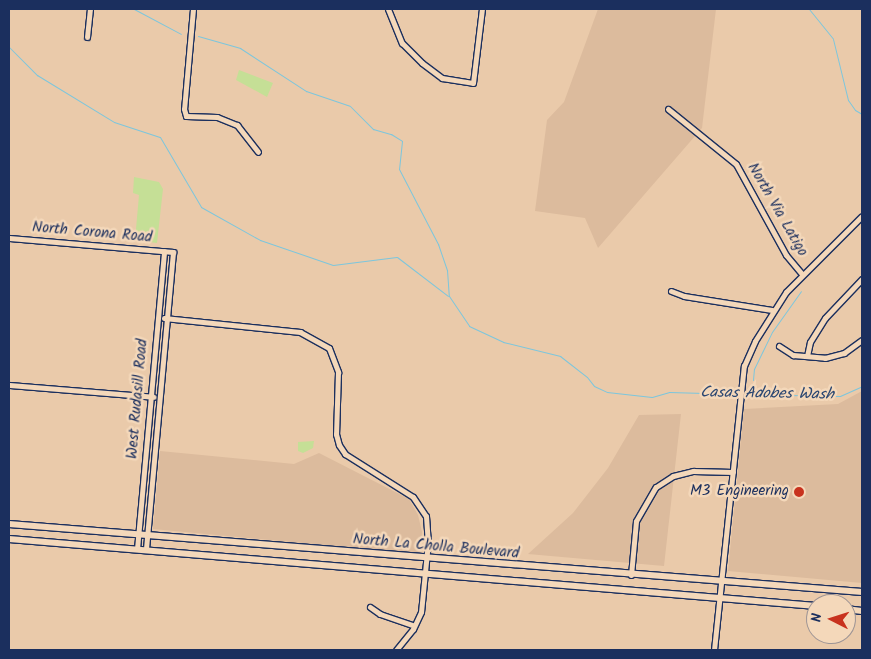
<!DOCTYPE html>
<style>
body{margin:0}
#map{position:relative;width:871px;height:659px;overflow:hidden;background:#eacaaa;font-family:Kalam,sans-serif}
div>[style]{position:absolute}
.built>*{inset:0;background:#dcbb9d}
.green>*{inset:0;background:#c5df96}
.stream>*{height:1px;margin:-0.5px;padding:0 0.5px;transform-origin:0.5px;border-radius:0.5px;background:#7cc6dd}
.roads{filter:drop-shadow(1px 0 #1b2f5e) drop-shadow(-1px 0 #1b2f5e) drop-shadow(0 1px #1b2f5e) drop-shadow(0 -1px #1b2f5e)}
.minor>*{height:5px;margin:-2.5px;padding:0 2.5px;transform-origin:2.5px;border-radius:2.5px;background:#f4d8ba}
.major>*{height:6px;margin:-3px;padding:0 3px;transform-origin:3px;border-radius:3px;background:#f4d8ba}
.dots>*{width:14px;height:14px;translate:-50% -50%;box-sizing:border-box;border:2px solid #f4d8ba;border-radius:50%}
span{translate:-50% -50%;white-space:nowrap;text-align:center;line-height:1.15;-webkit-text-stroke:5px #f4d8ba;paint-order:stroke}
.street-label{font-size:15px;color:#1b2f5e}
.poi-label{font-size:15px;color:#1b2f5e}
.right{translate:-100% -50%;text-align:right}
.water-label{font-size:16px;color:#2a4671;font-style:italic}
.frame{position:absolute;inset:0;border:10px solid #1b2f5e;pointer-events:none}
.north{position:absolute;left:806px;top:594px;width:50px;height:50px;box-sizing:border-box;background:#f4d8ba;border:1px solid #9d9495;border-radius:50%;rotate:275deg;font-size:14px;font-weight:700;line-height:20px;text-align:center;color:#1b2f5e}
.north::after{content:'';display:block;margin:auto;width:18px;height:22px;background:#c8321e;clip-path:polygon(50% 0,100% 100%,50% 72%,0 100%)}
</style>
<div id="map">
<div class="built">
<i style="clip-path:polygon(598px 9px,716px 9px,702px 128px,598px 248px,585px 218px,535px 211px,547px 120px,564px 102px)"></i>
<i style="clip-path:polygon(862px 391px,862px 583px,728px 571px,744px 409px,838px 404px)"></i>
<i style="clip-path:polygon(681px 414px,664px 566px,528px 554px,573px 513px,608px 468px,639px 415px)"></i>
<i style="clip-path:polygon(160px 451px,294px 464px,319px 453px,409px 499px,418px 515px,422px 532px,420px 554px,153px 529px)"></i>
</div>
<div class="green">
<i style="clip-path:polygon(239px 70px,273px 83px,267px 97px,236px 80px)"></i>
<i style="clip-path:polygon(134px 177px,159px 182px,163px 189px,157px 243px,135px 240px,139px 195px,133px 193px)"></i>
<i style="clip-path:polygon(314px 441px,313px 448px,303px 453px,298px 451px,298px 442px)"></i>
</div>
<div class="stream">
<i style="left:134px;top:9px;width:53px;rotate:28deg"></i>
<i style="left:809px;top:9px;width:38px;rotate:51deg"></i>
<i style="left:833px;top:39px;width:63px;rotate:76.2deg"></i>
<i style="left:848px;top:100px;width:12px;rotate:55deg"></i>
<i style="left:855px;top:110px;width:8px;rotate:30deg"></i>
<i style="left:198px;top:36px;width:44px;rotate:15.9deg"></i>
<i style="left:240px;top:48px;width:79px;rotate:33.1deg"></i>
<i style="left:306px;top:91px;width:46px;rotate:18.8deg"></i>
<i style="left:350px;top:106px;width:33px;rotate:45deg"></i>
<i style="left:373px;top:129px;width:19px;rotate:16deg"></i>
<i style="left:391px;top:134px;width:13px;rotate:32deg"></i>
<i style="left:402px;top:141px;width:28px;rotate:96deg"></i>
<i style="left:399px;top:169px;width:85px;rotate:62.5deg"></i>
<i style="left:438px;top:244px;width:28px;rotate:71deg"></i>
<i style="left:447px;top:270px;width:26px;rotate:86deg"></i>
<i style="left:449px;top:296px;width:36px;rotate:56deg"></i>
<i style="left:469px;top:326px;width:38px;rotate:25deg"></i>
<i style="left:503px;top:342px;width:59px;rotate:13.8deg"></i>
<i style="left:560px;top:356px;width:34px;rotate:38deg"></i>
<i style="left:587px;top:377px;width:11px;rotate:52deg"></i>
<i style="left:594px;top:386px;width:14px;rotate:25deg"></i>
<i style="left:607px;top:392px;width:45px;rotate:6.3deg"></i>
<i style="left:652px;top:397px;width:18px;rotate:-16deg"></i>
<i style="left:669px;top:392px;width:70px;rotate:1.6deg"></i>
<i style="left:9px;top:47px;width:40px;rotate:45deg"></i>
<i style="left:37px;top:75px;width:90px;rotate:31.4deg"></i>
<i style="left:114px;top:122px;width:48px;rotate:18.1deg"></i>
<i style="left:160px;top:137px;width:81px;rotate:59.6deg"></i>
<i style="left:201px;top:207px;width:68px;rotate:29.2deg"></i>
<i style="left:260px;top:240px;width:77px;rotate:18.9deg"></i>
<i style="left:333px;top:265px;width:64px;rotate:-7.1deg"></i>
<i style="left:397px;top:257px;width:64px;rotate:37.4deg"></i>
<i style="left:753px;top:380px;width:11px;rotate:-85deg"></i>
<i style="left:754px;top:369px;width:41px;rotate:-64.1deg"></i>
<i style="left:772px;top:332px;width:50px;rotate:-54.7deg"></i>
<i style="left:743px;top:394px;width:97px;rotate:1.2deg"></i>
<i style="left:840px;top:396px;width:24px;rotate:-24deg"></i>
</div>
<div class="roads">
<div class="minor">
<i style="left:193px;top:9px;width:100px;rotate:95.1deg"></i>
<i style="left:184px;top:109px;width:7px;rotate:74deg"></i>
<i style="left:186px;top:116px;width:31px;rotate:2deg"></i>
<i style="left:217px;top:117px;width:22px;rotate:22deg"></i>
<i style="left:237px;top:125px;width:34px;rotate:52deg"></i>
<i style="left:388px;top:9px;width:37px;rotate:68deg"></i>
<i style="left:402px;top:43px;width:28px;rotate:45deg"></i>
<i style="left:422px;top:63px;width:25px;rotate:37deg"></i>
<i style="left:442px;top:78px;width:31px;rotate:9deg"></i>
<i style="left:473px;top:83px;width:75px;rotate:-83.1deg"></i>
<i style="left:87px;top:37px;width:28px;rotate:-84deg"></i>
<i style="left:668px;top:109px;width:87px;rotate:39deg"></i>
<i style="left:736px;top:164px;width:104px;rotate:61.2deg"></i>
<i style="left:786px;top:255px;width:25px;rotate:50deg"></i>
<i style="left:9px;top:238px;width:165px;rotate:4.9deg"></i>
<i style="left:173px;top:252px;width:299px;rotate:95.2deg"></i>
<i style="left:671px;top:291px;width:14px;rotate:21deg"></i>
<i style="left:684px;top:296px;width:89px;rotate:9deg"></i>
<i style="left:164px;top:318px;width:137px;rotate:5.9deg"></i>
<i style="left:300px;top:332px;width:33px;rotate:29deg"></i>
<i style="left:329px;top:348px;width:26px;rotate:69deg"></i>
<i style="left:338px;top:372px;width:62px;rotate:91.8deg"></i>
<i style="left:336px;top:434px;width:11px;rotate:75deg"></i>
<i style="left:339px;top:445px;width:11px;rotate:56deg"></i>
<i style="left:345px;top:454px;width:80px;rotate:32.3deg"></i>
<i style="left:413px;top:497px;width:23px;rotate:56deg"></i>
<i style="left:426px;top:516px;width:26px;rotate:86deg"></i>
<i style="left:428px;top:542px;width:70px;rotate:95.7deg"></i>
<i style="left:421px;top:612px;width:19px;rotate:115deg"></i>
<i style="left:413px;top:629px;width:27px;rotate:129deg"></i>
<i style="left:779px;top:346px;width:17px;rotate:33deg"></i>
<i style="left:793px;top:355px;width:32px;rotate:5deg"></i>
<i style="left:825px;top:358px;width:20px;rotate:-15deg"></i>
<i style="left:844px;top:353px;width:22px;rotate:-36deg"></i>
<i style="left:807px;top:356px;width:14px;rotate:-78deg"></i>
<i style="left:810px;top:342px;width:28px;rotate:-58deg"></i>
<i style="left:825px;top:318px;width:54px;rotate:-46.5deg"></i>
<i style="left:9px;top:385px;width:145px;rotate:4.7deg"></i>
<i style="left:137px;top:549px;width:299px;rotate:-84.8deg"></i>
<i style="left:631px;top:575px;width:54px;rotate:-84.7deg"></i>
<i style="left:636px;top:521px;width:39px;rotate:-60deg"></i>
<i style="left:656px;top:487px;width:20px;rotate:-33deg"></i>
<i style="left:673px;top:476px;width:21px;rotate:-14deg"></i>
<i style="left:693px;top:471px;width:40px;rotate:1.4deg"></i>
<i style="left:370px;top:607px;width:12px;rotate:35deg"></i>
<i style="left:380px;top:614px;width:36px;rotate:19deg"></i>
<i style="left:714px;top:650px;width:286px;rotate:-84deg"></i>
<i style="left:744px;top:366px;width:27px;rotate:-66deg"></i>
<i style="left:755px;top:341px;width:58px;rotate:-57.7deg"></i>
<i style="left:786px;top:292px;width:107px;rotate:-45deg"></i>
</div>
<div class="major">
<i style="left:9px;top:524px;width:856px;rotate:4.56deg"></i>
<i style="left:9px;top:539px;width:810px;rotate:4.75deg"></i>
<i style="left:846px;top:609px;width:16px;rotate:7deg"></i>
</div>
</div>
<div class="dots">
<i style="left:799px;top:492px;background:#c8321e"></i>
</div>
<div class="street-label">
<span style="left:777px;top:210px;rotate:60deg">North Via Latigo</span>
<span style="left:92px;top:233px;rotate:5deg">North Corona Road</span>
<span style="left:138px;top:399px;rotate:-85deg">West Rudasill Road</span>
<span style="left:436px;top:547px;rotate:5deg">North La Cholla Boulevard</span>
</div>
<div class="poi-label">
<span class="right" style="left:789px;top:492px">M3 Engineering</span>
</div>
<div class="water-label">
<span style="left:767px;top:394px;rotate:1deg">Casas Adobes Wash</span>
</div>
<div class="frame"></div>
<div class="north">N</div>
</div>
